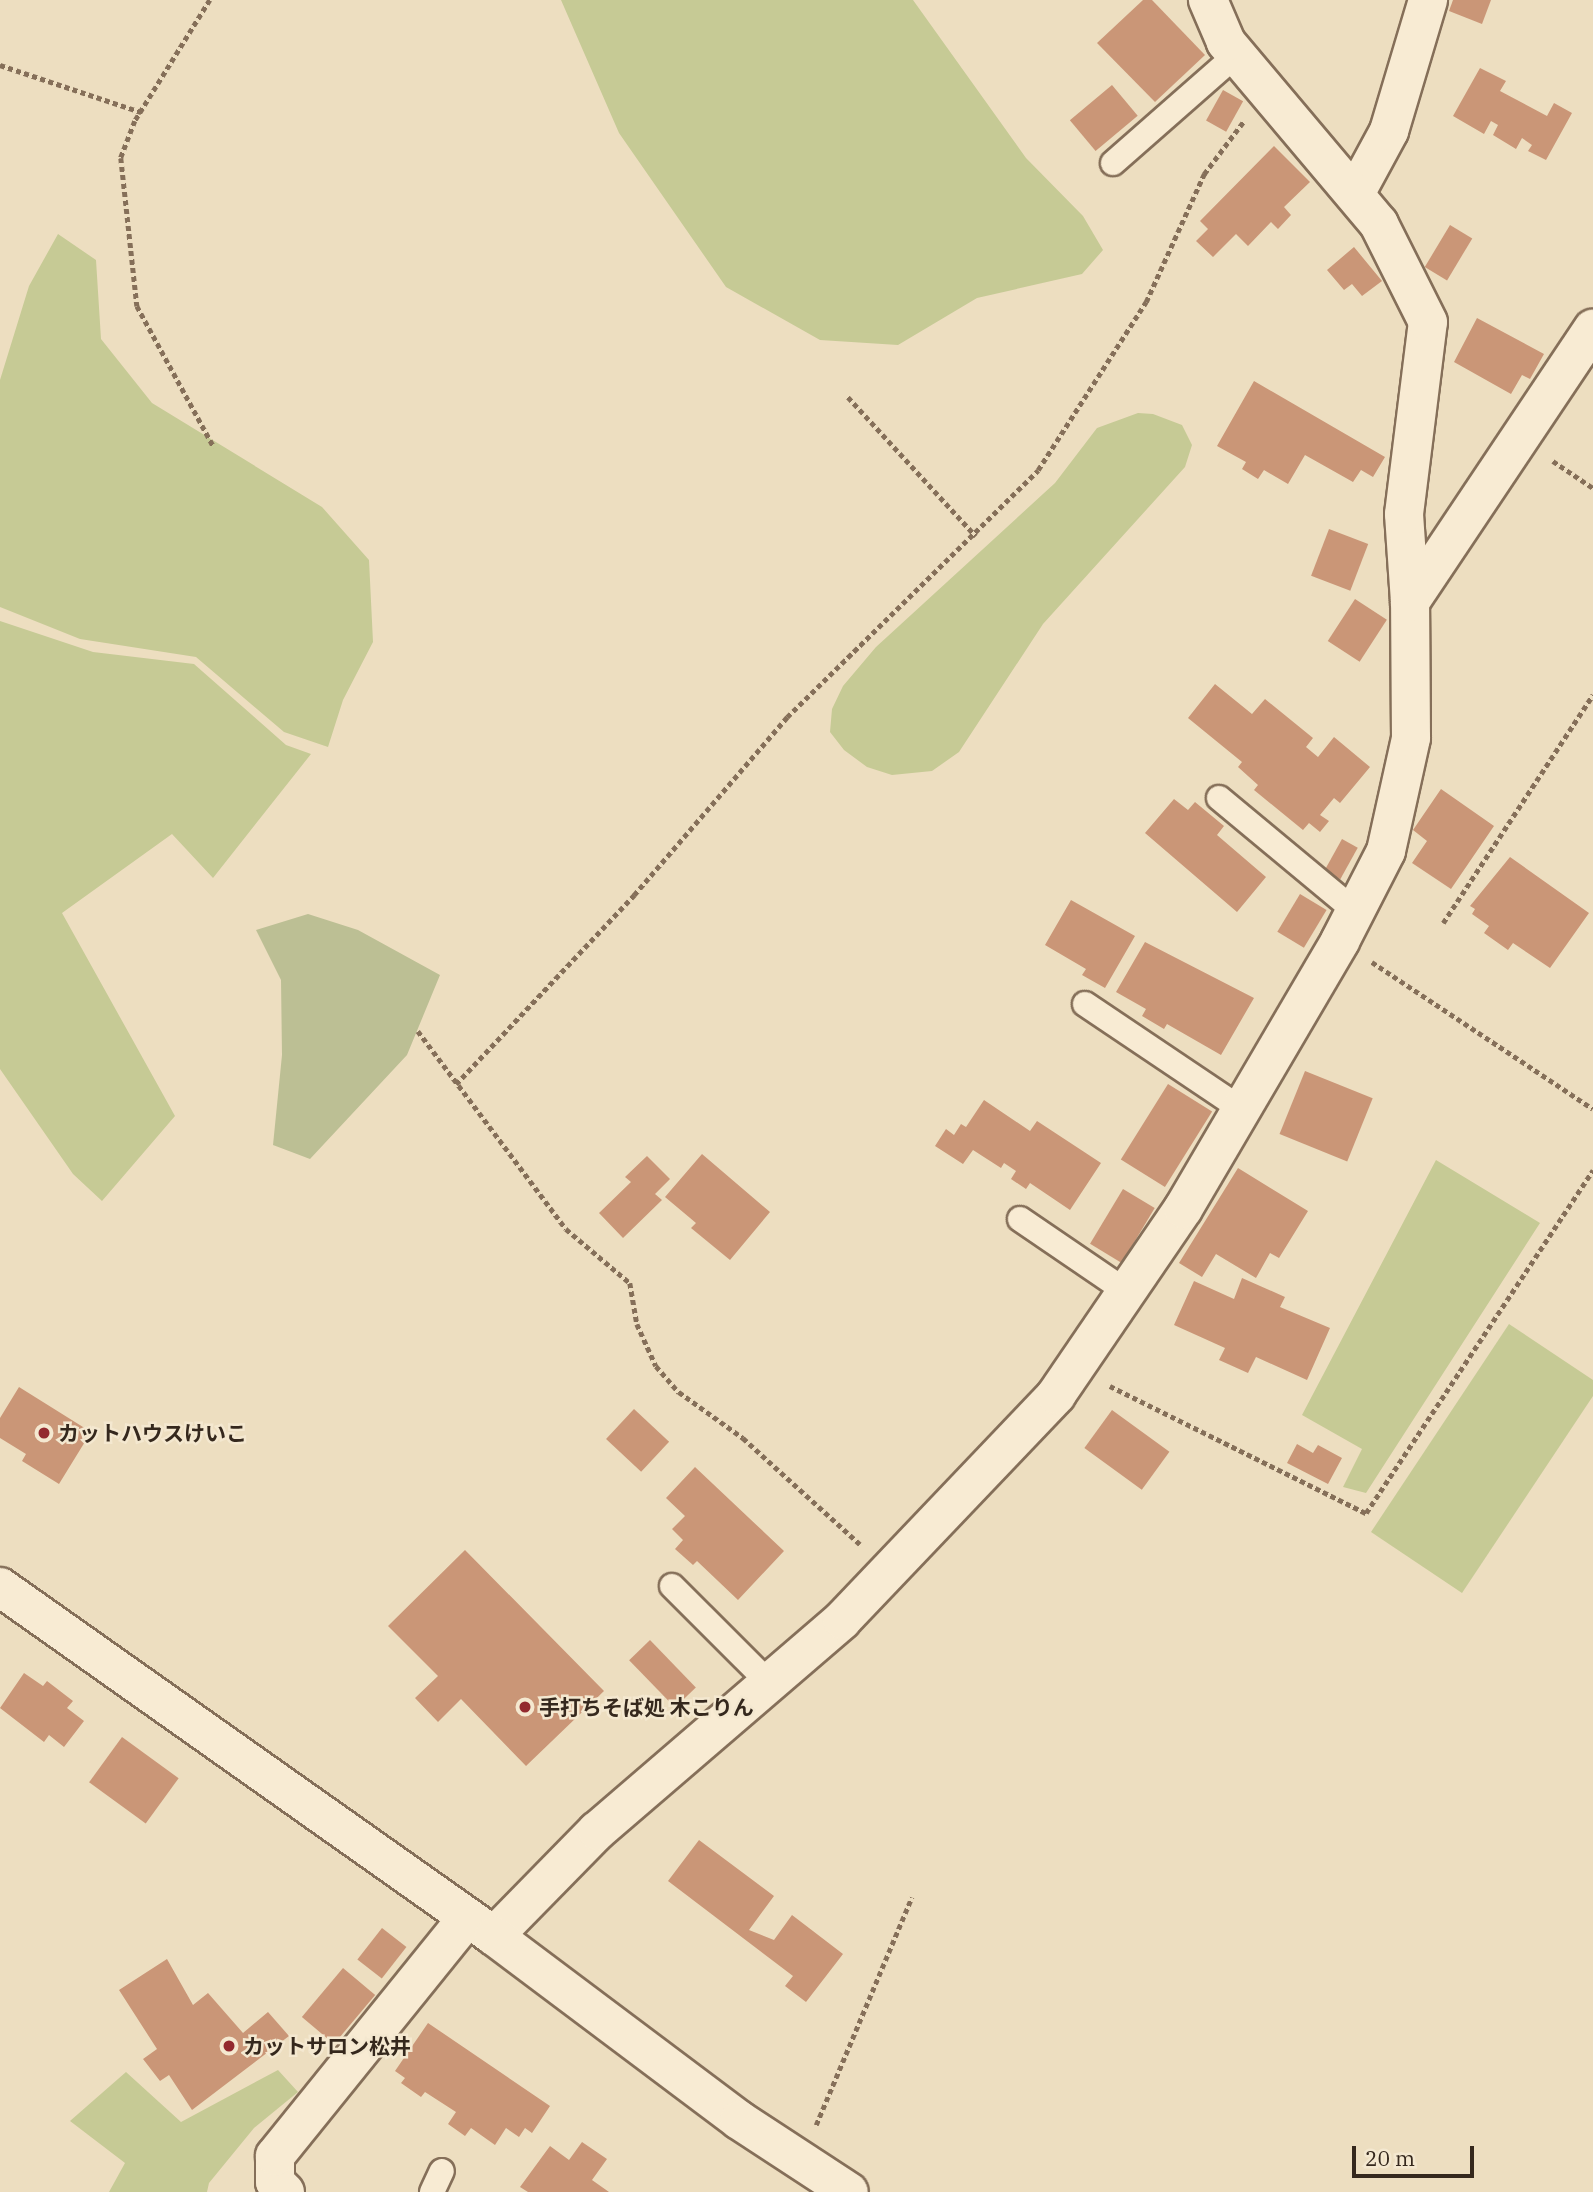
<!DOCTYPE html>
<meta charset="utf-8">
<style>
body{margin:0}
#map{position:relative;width:1593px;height:2192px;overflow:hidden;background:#eddec0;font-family:"IBM Plex Serif","Noto Sans JP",serif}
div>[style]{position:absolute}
.green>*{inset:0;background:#c6ca95}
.cemetery>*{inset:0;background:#bcbf94}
.building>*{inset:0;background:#ca9677;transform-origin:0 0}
.path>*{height:4.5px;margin-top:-2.25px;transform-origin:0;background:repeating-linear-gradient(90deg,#856f59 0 5px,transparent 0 8.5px)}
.roads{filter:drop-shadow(2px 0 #856f59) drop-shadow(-2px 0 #856f59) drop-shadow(0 2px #856f59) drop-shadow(0 -2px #856f59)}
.lane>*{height:24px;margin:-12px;padding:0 12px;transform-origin:12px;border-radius:12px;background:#f8ebd3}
.street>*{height:38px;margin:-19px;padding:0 19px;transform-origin:19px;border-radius:19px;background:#f8ebd3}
.secondary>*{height:38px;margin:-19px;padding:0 19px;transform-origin:19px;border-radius:19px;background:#f8ebd3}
.dots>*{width:19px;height:19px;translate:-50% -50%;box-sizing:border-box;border:4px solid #f4e8d0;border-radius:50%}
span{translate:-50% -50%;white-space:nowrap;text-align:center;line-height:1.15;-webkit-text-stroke:5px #f4e8d0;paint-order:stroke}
.poi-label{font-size:21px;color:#35281d;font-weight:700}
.left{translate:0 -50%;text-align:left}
.scale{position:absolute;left:1352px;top:2146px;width:122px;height:32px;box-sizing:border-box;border:4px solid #35281d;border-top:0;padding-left:9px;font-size:21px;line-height:24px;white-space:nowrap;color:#35281d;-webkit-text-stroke:5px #f4e8d0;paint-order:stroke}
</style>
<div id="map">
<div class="green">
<i style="clip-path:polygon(561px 0,913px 0,1026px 158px,1083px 216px,1103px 250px,1082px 274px,977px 298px,898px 345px,820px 340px,726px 287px,619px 133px)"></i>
<i style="clip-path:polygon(58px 234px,96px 260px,101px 339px,152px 403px,322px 507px,369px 560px,373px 642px,343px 700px,328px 747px,284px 732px,196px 657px,80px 639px,0 607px,0 380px,29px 286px)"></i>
<i style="clip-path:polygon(1138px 413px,1153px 414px,1182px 425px,1192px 445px,1185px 467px,1043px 624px,959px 752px,932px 771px,892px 775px,867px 767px,844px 750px,830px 732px,832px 709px,843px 686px,876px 647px,1055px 483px,1097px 428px)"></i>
<i style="clip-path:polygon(0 621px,93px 652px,194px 664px,286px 745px,311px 754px,213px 878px,172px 834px,62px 913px,175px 1116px,102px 1201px,73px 1174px,0 1069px)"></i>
<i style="clip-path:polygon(1436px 1160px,1540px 1223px,1366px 1493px,1343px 1487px,1362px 1449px,1302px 1415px)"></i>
<i style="clip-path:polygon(1509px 1324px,1593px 1380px,1593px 1396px,1462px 1593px,1371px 1532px)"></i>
<i style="clip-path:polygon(278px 2070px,298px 2092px,254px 2128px,209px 2183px,207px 2192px,109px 2192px,125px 2163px,70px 2121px,126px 2072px,181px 2122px)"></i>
</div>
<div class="cemetery">
<i style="clip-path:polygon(308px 914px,358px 930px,440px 975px,407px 1055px,310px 1159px,273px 1145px,282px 1055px,281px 980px,256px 930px)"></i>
</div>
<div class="building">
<i style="clip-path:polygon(1143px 0,1152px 0,1205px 55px,1155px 102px,1097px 43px)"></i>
<i style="clip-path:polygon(1453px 0,1491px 0,1482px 24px,1449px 11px)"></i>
<i style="clip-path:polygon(1480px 68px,1506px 81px,1500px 91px,1547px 116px,1554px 103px,1572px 113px,1546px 160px,1528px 151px,1532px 145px,1522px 138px,1516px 149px,1493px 135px,1498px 125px,1491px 121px,1484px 134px,1453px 116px)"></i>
<i style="left:1112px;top:85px;width:40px;height:55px;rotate:50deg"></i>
<i style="left:1223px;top:90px;width:23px;height:35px;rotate:29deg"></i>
<i style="clip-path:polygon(1274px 146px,1310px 182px,1284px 207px,1291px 215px,1278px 229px,1271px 222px,1248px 246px,1236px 234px,1213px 257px,1196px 241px,1208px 229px,1200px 221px)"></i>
<i style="left:1450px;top:225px;width:26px;height:49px;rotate:31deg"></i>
<i style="clip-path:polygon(1354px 247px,1382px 281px,1362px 296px,1352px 284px,1344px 290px,1327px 270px)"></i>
<i style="clip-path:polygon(1477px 318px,1544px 354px,1530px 379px,1522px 375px,1511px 394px,1454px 362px)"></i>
<i style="clip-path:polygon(1254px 381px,1385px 457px,1373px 477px,1361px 470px,1353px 482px,1305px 455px,1288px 484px,1264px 470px,1258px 479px,1242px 469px,1246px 462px,1217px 446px)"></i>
<i style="left:1329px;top:529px;width:42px;height:50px;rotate:21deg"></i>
<i style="left:1355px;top:599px;width:38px;height:50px;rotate:33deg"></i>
<i style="clip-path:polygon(1215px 684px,1252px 714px,1265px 699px,1313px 738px,1306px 747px,1318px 757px,1334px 737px,1370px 767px,1340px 803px,1334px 798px,1320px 815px,1329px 821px,1320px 832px,1309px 823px,1303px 830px,1254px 790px,1258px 785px,1238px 767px,1242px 762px,1188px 718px)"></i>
<i style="clip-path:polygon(1441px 789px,1494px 826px,1451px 889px,1412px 863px,1427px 841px,1413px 830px)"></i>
<i style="clip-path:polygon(1174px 799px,1188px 810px,1195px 802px,1224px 826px,1217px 835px,1266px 877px,1237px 912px,1145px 833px)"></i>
<i style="left:1342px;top:839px;width:18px;height:36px;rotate:29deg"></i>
<i style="clip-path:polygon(1510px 857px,1589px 913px,1550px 968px,1513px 943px,1508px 950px,1484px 933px,1489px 926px,1472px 914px,1475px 909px,1470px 906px)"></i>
<i style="left:1300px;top:894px;width:31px;height:44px;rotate:31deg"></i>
<i style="clip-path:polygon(1071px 900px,1135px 936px,1105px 988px,1082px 975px,1086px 969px,1045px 945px)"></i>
<i style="clip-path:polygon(1145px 942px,1254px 998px,1221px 1055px,1167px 1024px,1164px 1029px,1142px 1016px,1146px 1009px,1116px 992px)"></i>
<i style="left:1305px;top:1071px;width:73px;height:68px;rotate:22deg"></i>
<i style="left:1168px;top:1084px;width:52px;height:89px;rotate:32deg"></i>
<i style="clip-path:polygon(984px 1100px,1030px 1131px,1037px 1121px,1101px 1163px,1070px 1210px,1030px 1183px,1026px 1189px,1011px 1179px,1016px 1171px,1004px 1163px,1001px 1168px,973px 1150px,963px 1164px,935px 1146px,946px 1129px,954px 1135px,961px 1124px,966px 1127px)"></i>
<i style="clip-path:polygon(702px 1154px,770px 1212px,730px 1260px,691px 1228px,696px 1223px,665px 1197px)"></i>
<i style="clip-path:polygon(647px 1156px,670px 1179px,655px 1194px,662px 1200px,623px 1238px,599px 1213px,631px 1182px,625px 1177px)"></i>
<i style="clip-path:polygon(1238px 1168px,1308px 1211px,1279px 1258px,1270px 1253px,1256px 1278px,1216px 1254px,1202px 1277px,1179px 1263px)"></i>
<i style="left:1123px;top:1189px;width:37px;height:64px;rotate:31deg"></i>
<i style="clip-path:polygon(1242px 1278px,1285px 1297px,1280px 1307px,1330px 1328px,1307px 1380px,1256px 1357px,1248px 1373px,1219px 1360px,1225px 1348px,1174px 1325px,1194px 1281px,1234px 1299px)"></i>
<i style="clip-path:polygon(19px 1387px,91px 1432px,59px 1484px,22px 1461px,26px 1454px,0 1438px,0 1418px)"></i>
<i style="left:634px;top:1409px;width:48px;height:41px;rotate:43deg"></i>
<i style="left:1112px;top:1410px;width:71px;height:47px;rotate:36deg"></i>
<i style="clip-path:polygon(1297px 1444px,1313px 1453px,1318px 1445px,1342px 1458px,1328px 1484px,1287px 1463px)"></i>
<i style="clip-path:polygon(695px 1467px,784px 1551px,738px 1600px,697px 1561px,693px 1565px,675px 1549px,683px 1540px,672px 1529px,685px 1516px,666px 1498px)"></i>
<i style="clip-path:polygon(465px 1550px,604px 1691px,526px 1766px,461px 1699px,438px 1722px,415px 1698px,438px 1676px,388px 1626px)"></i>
<i style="left:650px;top:1640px;width:66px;height:29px;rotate:46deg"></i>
<i style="clip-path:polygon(24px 1673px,43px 1686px,47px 1681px,73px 1701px,67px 1708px,84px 1721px,64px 1747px,49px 1735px,44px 1742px,0 1708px)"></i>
<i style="left:122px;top:1737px;width:70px;height:56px;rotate:36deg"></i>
<i style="clip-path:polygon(699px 1840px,774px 1896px,749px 1930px,774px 1940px,792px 1915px,843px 1954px,806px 2002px,785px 1986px,793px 1976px,668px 1881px)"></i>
<i style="left:382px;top:1928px;width:31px;height:40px;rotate:38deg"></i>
<i style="clip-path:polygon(167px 1959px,193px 2005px,208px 1993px,243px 2033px,268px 2012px,289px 2036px,192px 2110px,169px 2075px,160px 2081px,143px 2059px,157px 2049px,119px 1990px)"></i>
<i style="left:343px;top:1968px;width:42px;height:64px;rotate:40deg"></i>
<i style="clip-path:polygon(428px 2023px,550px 2106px,532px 2133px,525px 2128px,519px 2137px,506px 2128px,495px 2145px,471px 2128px,465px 2136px,448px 2124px,456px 2112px,425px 2092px,421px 2097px,401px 2083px,405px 2078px,395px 2071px)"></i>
<i style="clip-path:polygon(582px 2142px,607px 2159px,592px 2180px,609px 2192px,528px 2192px,520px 2187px,550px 2146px,569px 2160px)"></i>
</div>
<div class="path">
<i style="left:210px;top:0;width:142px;rotate:121.8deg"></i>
<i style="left:135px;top:121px;width:40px;rotate:111deg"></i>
<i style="left:121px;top:158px;width:149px;rotate:83.8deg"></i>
<i style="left:137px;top:306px;width:161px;rotate:61.4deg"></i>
<i style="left:0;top:65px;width:149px;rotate:18.4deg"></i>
<i style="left:848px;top:397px;width:189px;rotate:47.4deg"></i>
<i style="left:1553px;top:461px;width:48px;rotate:34deg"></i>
<i style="left:1443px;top:923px;width:273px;rotate:-56.7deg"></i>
<i style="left:1372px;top:962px;width:265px;rotate:33.6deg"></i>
<i style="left:418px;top:1031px;width:247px;rotate:53.2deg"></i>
<i style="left:566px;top:1229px;width:84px;rotate:40.2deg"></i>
<i style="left:630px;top:1283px;width:42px;rotate:80.3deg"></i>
<i style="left:637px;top:1324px;width:46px;rotate:65.7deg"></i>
<i style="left:656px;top:1366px;width:35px;rotate:49deg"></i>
<i style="left:679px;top:1392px;width:79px;rotate:35.7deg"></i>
<i style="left:743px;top:1438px;width:158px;rotate:42.2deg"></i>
<i style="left:456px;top:1084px;width:260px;rotate:-46.7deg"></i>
<i style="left:634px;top:895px;width:235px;rotate:-49.3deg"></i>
<i style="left:787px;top:717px;width:352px;rotate:-44.5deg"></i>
<i style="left:1038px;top:470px;width:200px;rotate:-57.3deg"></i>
<i style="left:1146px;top:302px;width:141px;rotate:-65.6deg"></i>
<i style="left:1204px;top:174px;width:65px;rotate:-53.1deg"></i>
<i style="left:1110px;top:1386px;width:286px;rotate:26.4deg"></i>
<i style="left:1366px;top:1513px;width:411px;rotate:-56.5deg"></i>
<i style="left:816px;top:2125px;width:247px;rotate:-67.2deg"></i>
</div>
<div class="roads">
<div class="lane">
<i style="left:1113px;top:163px;width:165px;rotate:-41.3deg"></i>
<i style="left:1219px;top:798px;width:177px;rotate:39.7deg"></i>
<i style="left:1085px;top:1004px;width:187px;rotate:33.9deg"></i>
<i style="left:1020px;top:1219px;width:130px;rotate:34.3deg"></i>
<i style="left:672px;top:1586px;width:137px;rotate:45deg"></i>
<i style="left:432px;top:2192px;width:23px;rotate:-65deg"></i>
</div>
<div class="street">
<i style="left:1355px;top:194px;width:72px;rotate:-61.6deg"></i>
<i style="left:1389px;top:131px;width:137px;rotate:-73.4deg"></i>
<i style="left:1410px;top:602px;width:329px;rotate:-56.2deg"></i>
<i style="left:494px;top:1936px;width:147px;rotate:-45.6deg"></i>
<i style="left:597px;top:1831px;width:323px;rotate:-40.7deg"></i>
<i style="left:842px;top:1620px;width:311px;rotate:-46.4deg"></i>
<i style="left:1056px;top:1395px;width:225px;rotate:-55.7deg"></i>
<i style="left:1183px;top:1209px;width:311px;rotate:-59.6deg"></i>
<i style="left:1340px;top:941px;width:101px;rotate:-62.9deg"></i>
<i style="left:1386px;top:851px;width:116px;rotate:-77.5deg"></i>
<i style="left:1411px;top:738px;width:136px;rotate:-90.4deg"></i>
<i style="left:1410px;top:602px;width:88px;rotate:-93.9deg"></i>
<i style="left:1404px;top:514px;width:193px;rotate:-82.9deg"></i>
<i style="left:1428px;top:322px;width:110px;rotate:-116.6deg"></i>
<i style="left:1379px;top:224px;width:238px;rotate:-130.1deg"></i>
<i style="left:1226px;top:42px;width:46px;rotate:-113.2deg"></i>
<i style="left:285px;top:2192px;width:14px;rotate:-135deg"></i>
<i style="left:275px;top:2182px;width:26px;rotate:-90deg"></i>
<i style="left:275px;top:2156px;width:306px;rotate:-51.1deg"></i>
</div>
<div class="secondary">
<i style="left:0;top:1587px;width:605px;rotate:35.24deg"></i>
<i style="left:494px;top:1936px;width:306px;rotate:36.9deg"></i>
<i style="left:739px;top:2120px;width:131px;rotate:33.2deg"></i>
</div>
</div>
<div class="dots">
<i style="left:44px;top:1433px;background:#932a2f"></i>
<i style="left:525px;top:1707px;background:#932a2f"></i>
<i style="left:229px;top:2046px;background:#932a2f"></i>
</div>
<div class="poi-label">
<span class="left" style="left:58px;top:1433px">カットハウスけいこ</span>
<span class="left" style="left:539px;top:1707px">手打ちそば処 木こりん</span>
<span class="left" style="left:243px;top:2046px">カットサロン松井</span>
</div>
<div class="scale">20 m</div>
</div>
